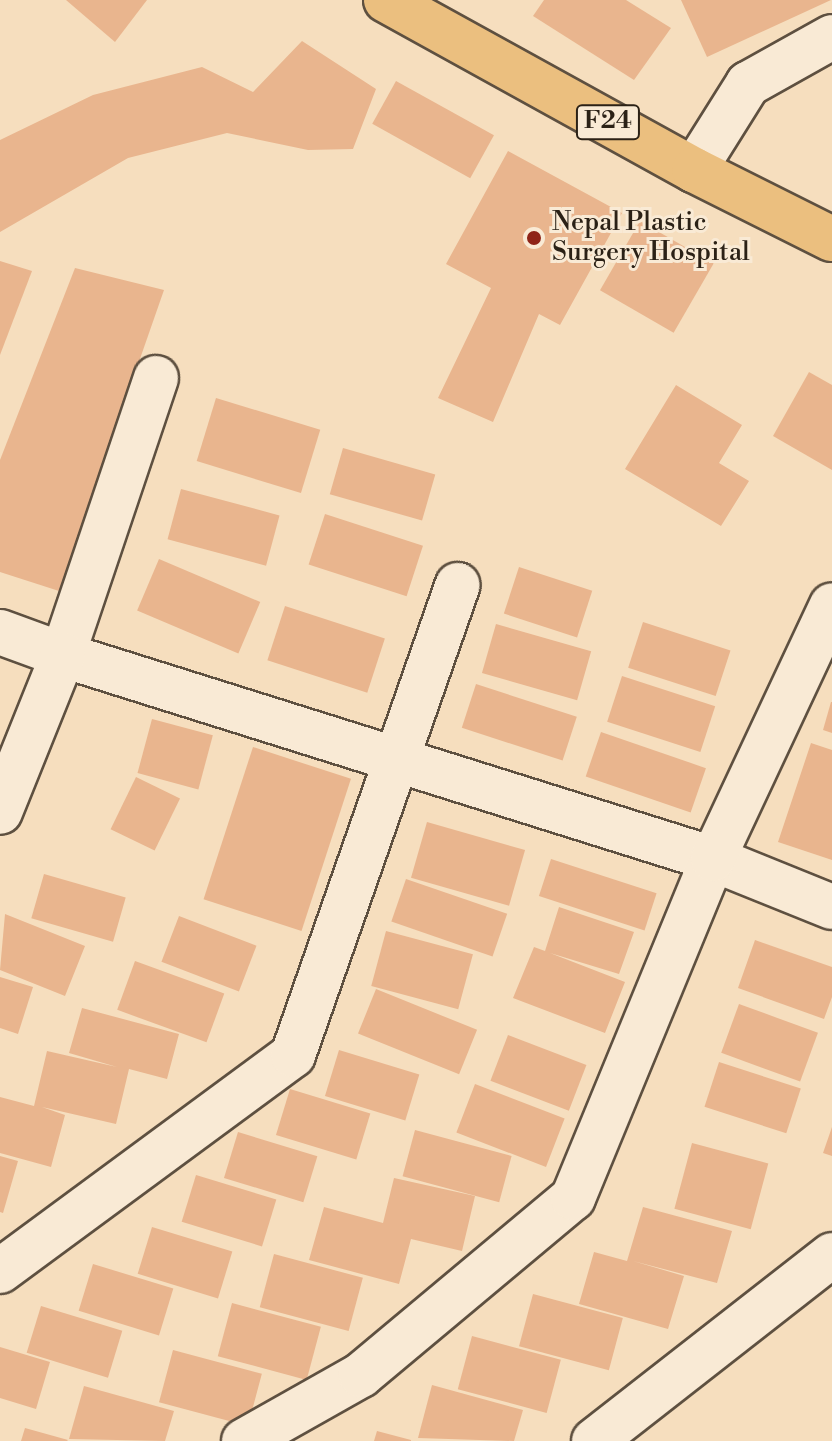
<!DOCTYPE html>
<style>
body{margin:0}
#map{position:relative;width:832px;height:1441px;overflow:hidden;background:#f6debe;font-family:"Libre Bodoni",serif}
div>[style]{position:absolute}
.building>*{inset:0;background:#e9b58e;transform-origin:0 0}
.roads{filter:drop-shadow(2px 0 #5e5040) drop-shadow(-2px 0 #5e5040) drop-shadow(0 2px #5e5040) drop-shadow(0 -2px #5e5040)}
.minor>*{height:44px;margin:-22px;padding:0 22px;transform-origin:22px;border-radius:22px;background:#f9ead5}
.major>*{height:44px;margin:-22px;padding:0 22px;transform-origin:22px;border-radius:22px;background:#ebbf7f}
.dots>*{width:22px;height:22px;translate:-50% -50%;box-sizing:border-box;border:4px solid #f9ead5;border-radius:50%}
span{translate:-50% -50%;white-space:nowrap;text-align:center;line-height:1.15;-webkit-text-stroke:6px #f9ead5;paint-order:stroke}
.shield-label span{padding:2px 6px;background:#f9ead5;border:2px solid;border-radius:6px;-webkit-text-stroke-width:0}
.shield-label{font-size:24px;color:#2b2116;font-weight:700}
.poi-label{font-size:26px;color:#2b2116}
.left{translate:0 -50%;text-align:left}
</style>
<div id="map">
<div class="building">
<i style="clip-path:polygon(66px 0,147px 0,115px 42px)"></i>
<i style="clip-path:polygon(544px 0,626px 0,671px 28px,634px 80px,533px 16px)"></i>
<i style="clip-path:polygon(681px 0,831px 0,707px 57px)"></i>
<i style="clip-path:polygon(302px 41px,376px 89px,353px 149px,308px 150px,227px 133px,128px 158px,0 232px,0 140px,93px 95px,202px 67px,253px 92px)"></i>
<i style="left:396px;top:81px;width:112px;height:49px;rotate:29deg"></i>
<i style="clip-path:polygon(508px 151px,622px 213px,560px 325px,539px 314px,493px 422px,438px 398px,491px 288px,446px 264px)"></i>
<i style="left:640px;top:221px;width:85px;height:80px;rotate:30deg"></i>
<i style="clip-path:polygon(0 261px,32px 271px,0 355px)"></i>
<i style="clip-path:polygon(75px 268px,164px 290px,59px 591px,0 572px,0 460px)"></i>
<i style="clip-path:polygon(809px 372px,832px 385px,832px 470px,773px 436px)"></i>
<i style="clip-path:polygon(676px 385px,742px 425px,719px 463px,749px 481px,721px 526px,625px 469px)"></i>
<i style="left:216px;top:398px;width:109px;height:66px;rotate:17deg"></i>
<i style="left:343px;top:448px;width:96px;height:48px;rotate:16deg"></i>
<i style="left:181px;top:489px;width:102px;height:52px;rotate:15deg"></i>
<i style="left:325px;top:514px;width:103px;height:53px;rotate:18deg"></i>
<i style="left:159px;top:559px;width:110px;height:56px;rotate:23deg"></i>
<i style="left:519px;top:567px;width:77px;height:49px;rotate:18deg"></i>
<i style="left:285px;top:606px;width:105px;height:57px;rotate:18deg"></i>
<i style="left:643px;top:622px;width:92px;height:48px;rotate:18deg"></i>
<i style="left:496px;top:624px;width:99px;height:51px;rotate:16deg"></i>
<i style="left:622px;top:676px;width:98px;height:48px;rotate:18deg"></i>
<i style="left:476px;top:684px;width:106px;height:46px;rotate:18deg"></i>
<i style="clip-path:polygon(831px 702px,832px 702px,832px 733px,823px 730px)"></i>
<i style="left:152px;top:719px;width:63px;height:56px;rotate:15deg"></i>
<i style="left:601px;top:732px;width:111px;height:47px;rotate:19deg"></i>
<i style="clip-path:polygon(811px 743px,832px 750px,832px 860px,778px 842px)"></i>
<i style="left:253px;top:747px;width:103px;height:160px;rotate:18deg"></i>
<i style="left:136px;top:777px;width:49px;height:58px;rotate:26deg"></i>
<i style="left:427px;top:822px;width:102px;height:58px;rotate:16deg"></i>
<i style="left:551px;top:859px;width:111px;height:39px;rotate:18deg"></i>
<i style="left:44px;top:874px;width:85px;height:46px;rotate:16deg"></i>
<i style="left:406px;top:879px;width:107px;height:45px;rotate:19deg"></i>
<i style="clip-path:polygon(559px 907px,634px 932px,619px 974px,550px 953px,625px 982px,605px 1033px,513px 998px,534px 947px,545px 951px)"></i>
<i style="clip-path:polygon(5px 914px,85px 946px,65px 996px,0 970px)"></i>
<i style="left:179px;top:916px;width:83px;height:49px;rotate:21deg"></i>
<i style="left:386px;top:931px;width:90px;height:57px;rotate:15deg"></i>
<i style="clip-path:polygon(755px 940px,832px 967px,832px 997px,824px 1019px,738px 988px)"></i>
<i style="left:135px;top:961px;width:95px;height:52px;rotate:20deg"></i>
<i style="clip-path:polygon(0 977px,33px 987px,18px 1034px,0 1028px)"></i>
<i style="left:376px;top:989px;width:109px;height:48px;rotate:22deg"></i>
<i style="left:739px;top:1004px;width:84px;height:52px;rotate:20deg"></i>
<i style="clip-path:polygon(82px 1008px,179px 1034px,167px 1079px,129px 1069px,116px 1124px,42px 1107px,65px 1115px,51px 1167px,0 1153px,0 1097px,34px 1106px,47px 1051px,117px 1067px,69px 1053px)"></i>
<i style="left:508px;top:1035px;width:84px;height:49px;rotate:21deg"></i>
<i style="left:339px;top:1050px;width:84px;height:48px;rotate:17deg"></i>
<i style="left:719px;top:1062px;width:86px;height:47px;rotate:18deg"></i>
<i style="left:475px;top:1084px;width:96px;height:52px;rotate:21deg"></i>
<i style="left:290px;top:1089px;width:84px;height:48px;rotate:17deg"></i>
<i style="clip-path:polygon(832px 1127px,832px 1156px,823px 1153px)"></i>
<i style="left:415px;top:1130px;width:100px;height:48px;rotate:15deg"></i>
<i style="left:238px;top:1132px;width:83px;height:48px;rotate:17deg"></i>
<i style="left:692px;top:1143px;width:79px;height:68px;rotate:15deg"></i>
<i style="clip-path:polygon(0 1156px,18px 1161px,3px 1213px,0 1212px)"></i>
<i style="left:196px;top:1175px;width:84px;height:49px;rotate:17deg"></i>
<i style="clip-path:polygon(394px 1178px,475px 1196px,462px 1251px,411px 1239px,399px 1284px,309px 1260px,324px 1207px,383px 1223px)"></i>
<i style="clip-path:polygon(643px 1207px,732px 1231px,717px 1283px,633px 1261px,684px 1276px,668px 1329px,579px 1304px,594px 1252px,627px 1261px)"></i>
<i style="left:152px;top:1227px;width:84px;height:49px;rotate:17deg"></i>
<i style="left:274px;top:1254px;width:92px;height:55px;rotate:15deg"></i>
<i style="left:93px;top:1264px;width:84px;height:49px;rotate:17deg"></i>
<i style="left:533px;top:1294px;width:93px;height:54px;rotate:15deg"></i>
<i style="left:232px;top:1303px;width:92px;height:55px;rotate:15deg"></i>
<i style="left:41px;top:1306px;width:85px;height:49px;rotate:17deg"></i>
<i style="left:472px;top:1336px;width:92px;height:55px;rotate:15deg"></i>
<i style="clip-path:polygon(0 1347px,50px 1362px,36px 1409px,0 1398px)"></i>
<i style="left:173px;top:1350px;width:92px;height:54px;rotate:15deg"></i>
<i style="clip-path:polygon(432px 1385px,523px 1410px,514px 1441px,418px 1438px)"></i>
<i style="clip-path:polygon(84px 1386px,174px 1411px,165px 1441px,69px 1439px)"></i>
<i style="clip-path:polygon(25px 1428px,68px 1440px,67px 1441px,21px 1441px)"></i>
<i style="clip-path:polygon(377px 1431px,411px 1440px,411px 1441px,374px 1441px)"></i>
</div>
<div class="roads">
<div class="minor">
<i style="left:694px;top:170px;width:102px;rotate:-57.9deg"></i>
<i style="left:748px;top:84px;width:96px;rotate:-29.2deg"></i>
<i style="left:156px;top:378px;width:292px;rotate:108.6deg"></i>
<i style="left:63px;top:655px;width:681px;rotate:17.42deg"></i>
<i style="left:713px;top:859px;width:128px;rotate:22deg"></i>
<i style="left:0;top:632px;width:67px;rotate:20.1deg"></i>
<i style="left:63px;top:655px;width:169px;rotate:111.9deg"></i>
<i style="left:0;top:1271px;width:364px;rotate:-36.4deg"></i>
<i style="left:293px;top:1055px;width:498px;rotate:-70.7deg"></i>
<i style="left:244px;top:1441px;width:134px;rotate:-29.4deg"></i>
<i style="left:361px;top:1375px;width:276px;rotate:-39.9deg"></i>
<i style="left:573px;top:1198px;width:367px;rotate:-67.6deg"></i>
<i style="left:713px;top:859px;width:280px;rotate:-64.9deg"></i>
<i style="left:594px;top:1441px;width:302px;rotate:-38deg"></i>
</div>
<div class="major">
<i style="left:386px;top:0;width:352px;rotate:28.9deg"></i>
<i style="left:694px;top:170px;width:154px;rotate:26.6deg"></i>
</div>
</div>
<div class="dots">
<i style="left:534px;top:238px;background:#8f2418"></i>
</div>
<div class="shield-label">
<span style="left:608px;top:122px">F24</span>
</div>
<div class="poi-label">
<span class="left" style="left:552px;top:238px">Nepal Plastic<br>Surgery Hospital</span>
</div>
</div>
